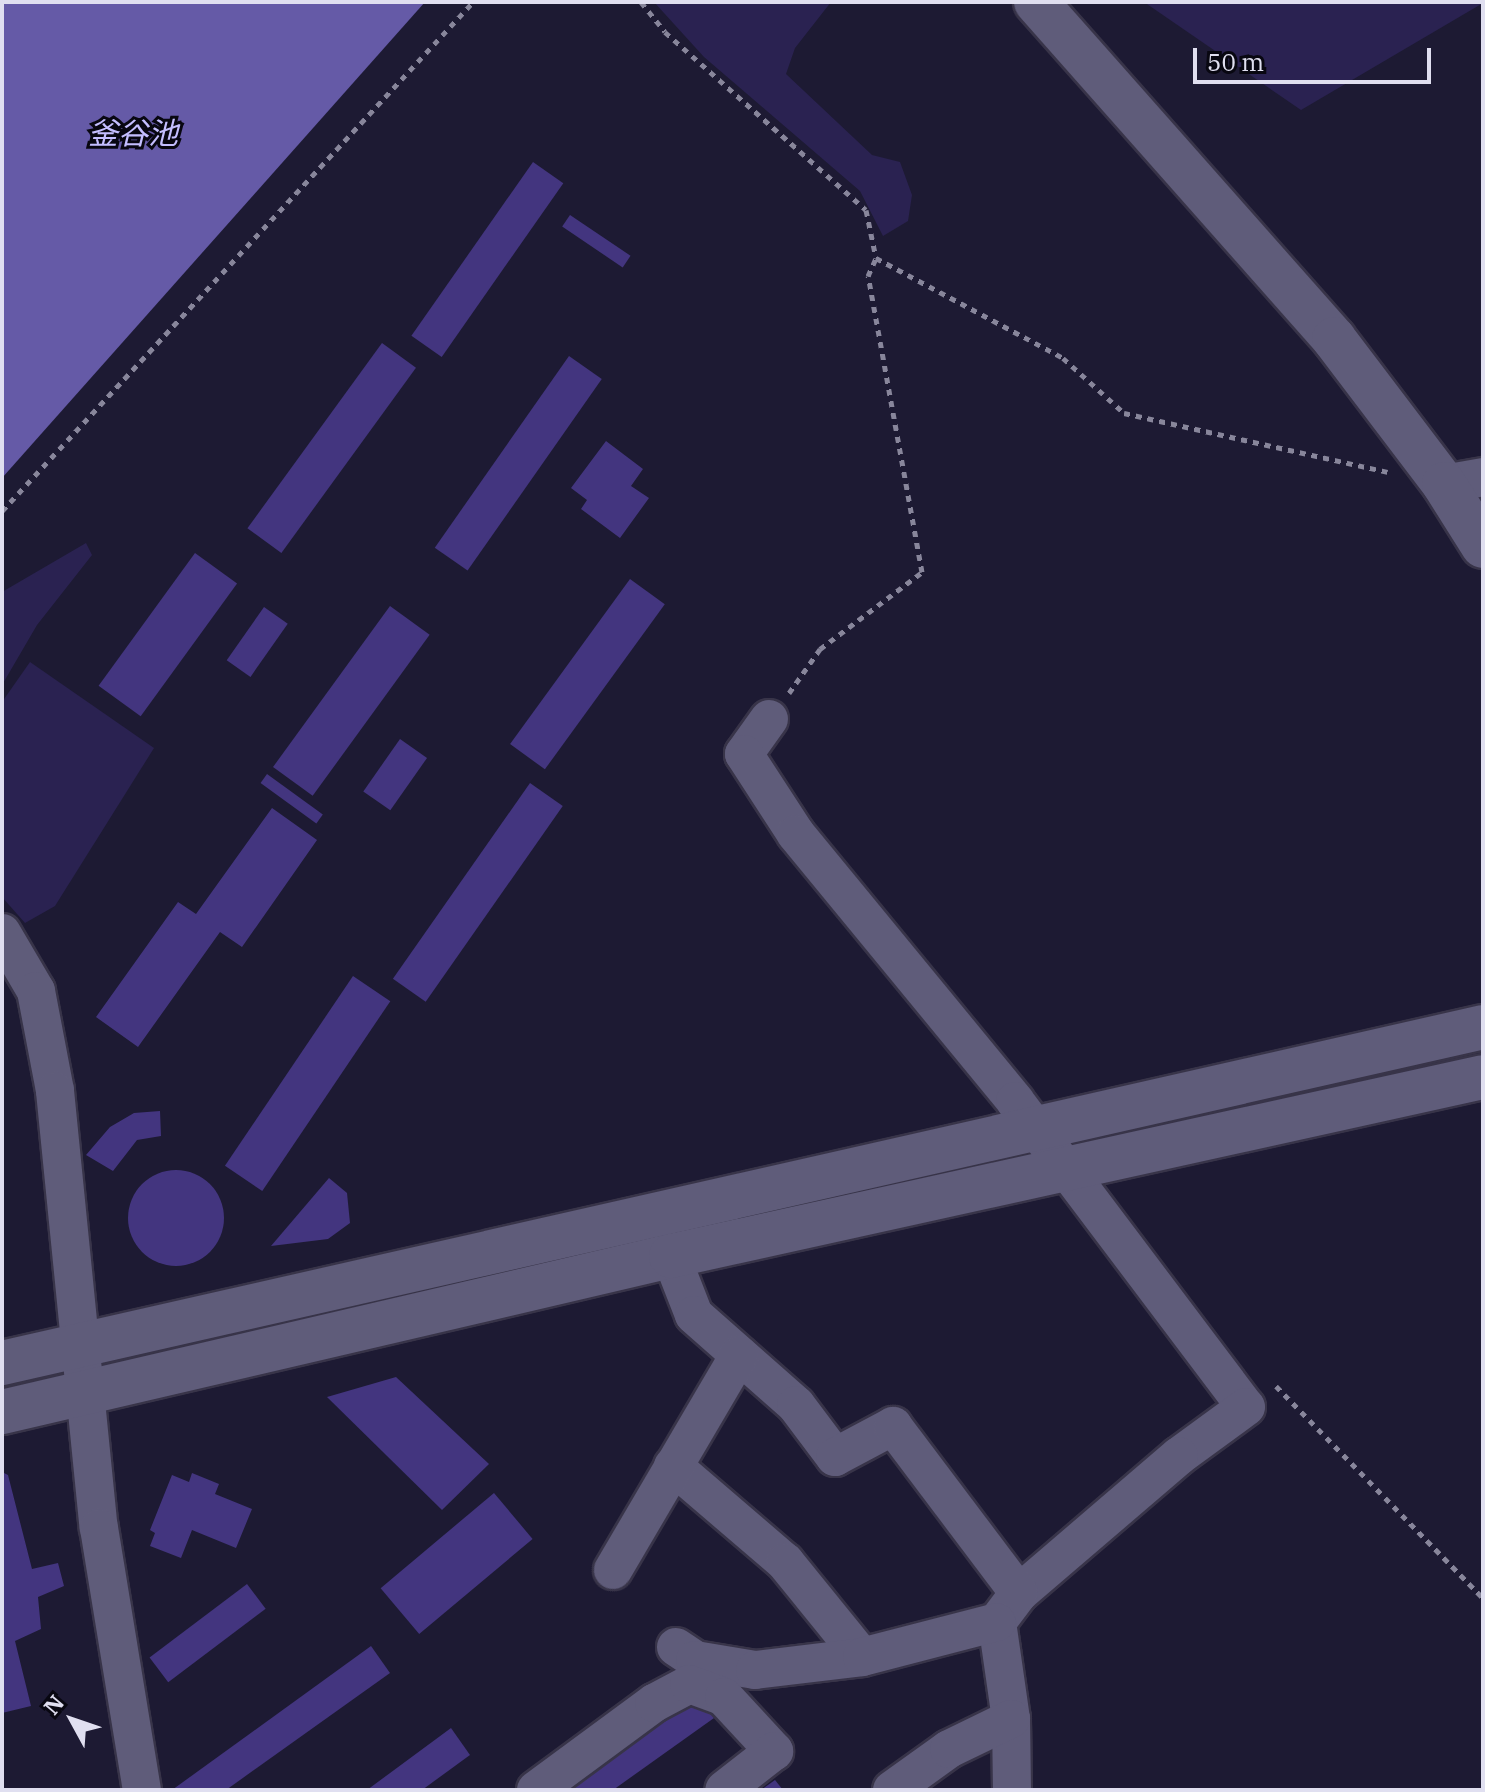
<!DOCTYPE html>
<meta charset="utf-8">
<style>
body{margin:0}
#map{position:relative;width:1485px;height:1792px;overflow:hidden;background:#1d1a33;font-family:"IBM Plex Serif","Noto Sans JP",serif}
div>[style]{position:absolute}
.green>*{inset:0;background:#2a2251}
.water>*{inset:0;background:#655aa7}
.building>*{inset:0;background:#43357f;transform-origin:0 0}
.round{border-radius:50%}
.path>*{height:5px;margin-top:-2.5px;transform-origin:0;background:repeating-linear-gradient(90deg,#88869b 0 6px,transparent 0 12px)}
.roads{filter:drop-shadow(2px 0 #383449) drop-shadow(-2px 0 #383449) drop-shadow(0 2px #383449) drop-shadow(0 -2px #383449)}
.street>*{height:38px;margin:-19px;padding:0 19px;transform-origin:19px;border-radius:19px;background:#5f5c7a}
.secondary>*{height:44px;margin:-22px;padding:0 22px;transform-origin:22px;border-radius:22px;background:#5f5c7a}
span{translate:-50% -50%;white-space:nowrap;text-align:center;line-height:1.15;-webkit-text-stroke:6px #080711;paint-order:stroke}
.water-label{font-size:30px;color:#c4beff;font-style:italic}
.frame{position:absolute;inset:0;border:4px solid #e0dff0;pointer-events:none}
.north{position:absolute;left:32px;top:1680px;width:80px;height:80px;-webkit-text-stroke:6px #080711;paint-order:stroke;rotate:310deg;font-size:22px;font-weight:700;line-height:32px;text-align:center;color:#e0dff0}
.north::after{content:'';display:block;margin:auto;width:28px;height:36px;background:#e0dff0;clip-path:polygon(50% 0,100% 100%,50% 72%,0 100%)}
.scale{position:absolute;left:1193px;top:48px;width:238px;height:36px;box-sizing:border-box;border:4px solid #e0dff0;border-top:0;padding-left:10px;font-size:24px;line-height:28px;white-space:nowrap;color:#e0dff0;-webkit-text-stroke:6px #080711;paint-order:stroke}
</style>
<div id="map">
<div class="green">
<i style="clip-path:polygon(654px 2px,831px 2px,795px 48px,786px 74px,872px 155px,900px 162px,912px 195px,908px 221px,883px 236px,860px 191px,704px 57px)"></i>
<i style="clip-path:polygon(1144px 2px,1483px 2px,1483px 3px,1301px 110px)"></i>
<i style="clip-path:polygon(86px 543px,92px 555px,37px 625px,2px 685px,2px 592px)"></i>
<i style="clip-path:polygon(30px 662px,154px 748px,55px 906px,25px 923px,2px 897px,2px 702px)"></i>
</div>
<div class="water">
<i style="clip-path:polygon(2px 2px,425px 2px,2px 478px)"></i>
</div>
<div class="building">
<i style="left:533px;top:162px;width:37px;height:212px;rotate:35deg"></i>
<i style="left:570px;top:215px;width:73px;height:14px;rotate:34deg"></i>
<i style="left:382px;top:343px;width:42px;height:229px;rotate:36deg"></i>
<i style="left:569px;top:356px;width:40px;height:234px;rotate:35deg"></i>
<i style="clip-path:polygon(606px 441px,643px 469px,631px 486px,649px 498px,620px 538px,581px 509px,587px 500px,571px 488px)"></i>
<i style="left:195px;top:553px;width:52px;height:164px;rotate:36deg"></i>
<i style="left:630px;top:579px;width:43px;height:204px;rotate:36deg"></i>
<i style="left:390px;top:606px;width:49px;height:199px;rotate:36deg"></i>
<i style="left:264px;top:607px;width:29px;height:65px;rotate:35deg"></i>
<i style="left:400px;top:739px;width:33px;height:64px;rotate:35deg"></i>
<i style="left:267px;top:774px;width:69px;height:11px;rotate:36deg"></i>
<i style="left:530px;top:783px;width:40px;height:239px;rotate:35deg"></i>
<i style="clip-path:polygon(272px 808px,317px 840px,242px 947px,220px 932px,138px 1047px,96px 1017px,178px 902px,196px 914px)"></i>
<i style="left:353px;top:976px;width:45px;height:229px;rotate:34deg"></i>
<i style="clip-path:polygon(160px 1111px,161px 1136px,137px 1140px,113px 1171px,86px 1155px,110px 1127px,134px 1113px)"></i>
<i class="round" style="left:128px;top:1170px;width:96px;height:96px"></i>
<i style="clip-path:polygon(329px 1178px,347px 1193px,350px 1223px,328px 1239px,271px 1246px)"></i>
<i style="clip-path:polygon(396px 1377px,489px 1464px,442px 1510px,327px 1397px)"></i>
<i style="clip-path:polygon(2px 1472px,8px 1475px,32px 1569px,58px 1563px,64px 1586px,38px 1597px,41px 1629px,15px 1641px,31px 1706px,2px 1713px)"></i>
<i style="clip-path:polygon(192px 1473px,219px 1484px,215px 1494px,252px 1509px,236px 1548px,192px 1530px,181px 1558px,150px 1546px,155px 1533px,150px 1530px,172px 1475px,189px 1482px)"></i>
<i style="left:494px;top:1493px;width:60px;height:148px;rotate:50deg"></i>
<i style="left:247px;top:1584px;width:31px;height:122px;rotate:53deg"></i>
<i style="clip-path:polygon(371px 1646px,390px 1673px,226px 1790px,172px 1790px)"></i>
<i style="clip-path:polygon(695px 1691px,714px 1718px,613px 1790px,556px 1790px)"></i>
<i style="clip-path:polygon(451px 1728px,470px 1755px,422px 1790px,367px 1790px)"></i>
<i style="clip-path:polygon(775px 1780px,783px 1790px,761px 1790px)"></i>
</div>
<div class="path">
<i style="left:641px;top:2px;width:38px;rotate:51deg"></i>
<i style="left:665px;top:32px;width:268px;rotate:41.5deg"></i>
<i style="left:866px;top:210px;width:49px;rotate:78.2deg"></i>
<i style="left:2px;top:511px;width:693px;rotate:-47.22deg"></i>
<i style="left:789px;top:693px;width:54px;rotate:-54.8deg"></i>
<i style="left:820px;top:649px;width:128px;rotate:-37deg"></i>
<i style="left:922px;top:572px;width:301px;rotate:-100.3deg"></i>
<i style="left:868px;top:276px;width:20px;rotate:-66deg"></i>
<i style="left:876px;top:258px;width:212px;rotate:28.1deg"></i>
<i style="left:1063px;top:358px;width:82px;rotate:42deg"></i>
<i style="left:1124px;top:413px;width:270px;rotate:12.6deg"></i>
<i style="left:1276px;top:1386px;width:296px;rotate:45.7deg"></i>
</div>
<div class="roads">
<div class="street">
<i style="left:1444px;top:484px;width:40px;rotate:-10deg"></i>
<i style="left:769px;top:719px;width:43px;rotate:125.5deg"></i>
<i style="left:744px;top:754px;width:95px;rotate:57deg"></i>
<i style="left:796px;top:834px;width:345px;rotate:50.6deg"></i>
<i style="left:1015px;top:1101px;width:383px;rotate:53deg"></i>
<i style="left:1246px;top:1407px;width:83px;rotate:143.8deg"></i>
<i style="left:1179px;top:1456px;width:211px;rotate:139.4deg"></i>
<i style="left:1019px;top:1593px;width:36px;rotate:127deg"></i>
<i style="left:997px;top:1622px;width:98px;rotate:81.8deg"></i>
<i style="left:1011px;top:1719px;width:71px;rotate:89.2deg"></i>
<i style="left:2px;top:933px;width:67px;rotate:59.6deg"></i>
<i style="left:36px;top:991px;width:102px;rotate:79.2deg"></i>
<i style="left:55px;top:1091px;width:439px;rotate:84.3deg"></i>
<i style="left:99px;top:1528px;width:266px;rotate:80.7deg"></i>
<i style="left:671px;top:1256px;width:63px;rotate:68.7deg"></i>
<i style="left:694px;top:1315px;width:136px;rotate:41.4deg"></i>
<i style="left:796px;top:1405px;width:65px;rotate:53.1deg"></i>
<i style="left:835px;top:1457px;width:66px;rotate:-28.1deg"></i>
<i style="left:893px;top:1426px;width:209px;rotate:53deg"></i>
<i style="left:673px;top:1466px;width:148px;rotate:40.6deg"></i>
<i style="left:785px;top:1562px;width:122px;rotate:51deg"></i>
<i style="left:613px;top:1570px;width:249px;rotate:-59.6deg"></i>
<i style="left:676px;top:1647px;width:23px;rotate:34deg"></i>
<i style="left:695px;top:1660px;width:61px;rotate:9.5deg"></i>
<i style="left:755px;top:1670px;width:108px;rotate:-6.9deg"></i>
<i style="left:862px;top:1657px;width:139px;rotate:-14.5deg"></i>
<i style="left:536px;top:1790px;width:147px;rotate:-36.4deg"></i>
<i style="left:654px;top:1703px;width:40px;rotate:-28deg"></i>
<i style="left:689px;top:1684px;width:37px;rotate:20deg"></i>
<i style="left:724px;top:1697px;width:74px;rotate:47.2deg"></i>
<i style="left:774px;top:1751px;width:63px;rotate:142deg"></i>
<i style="left:892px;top:1790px;width:70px;rotate:-35.7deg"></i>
<i style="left:949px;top:1749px;width:69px;rotate:-25.8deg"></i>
</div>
<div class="secondary">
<i style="left:1036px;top:2px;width:450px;rotate:48.5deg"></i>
<i style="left:1334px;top:339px;width:182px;rotate:52.8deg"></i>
<i style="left:1444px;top:484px;width:73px;rotate:57.8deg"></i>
<i style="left:2px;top:1363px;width:1519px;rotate:-12.78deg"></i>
<i style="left:2px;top:1412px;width:687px;rotate:-13.13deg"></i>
<i style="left:671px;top:1256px;width:831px;rotate:-12.43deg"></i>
</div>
</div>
<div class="water-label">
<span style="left:133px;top:133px">釜谷池</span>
</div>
<div class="frame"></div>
<div class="north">N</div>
<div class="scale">50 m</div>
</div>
